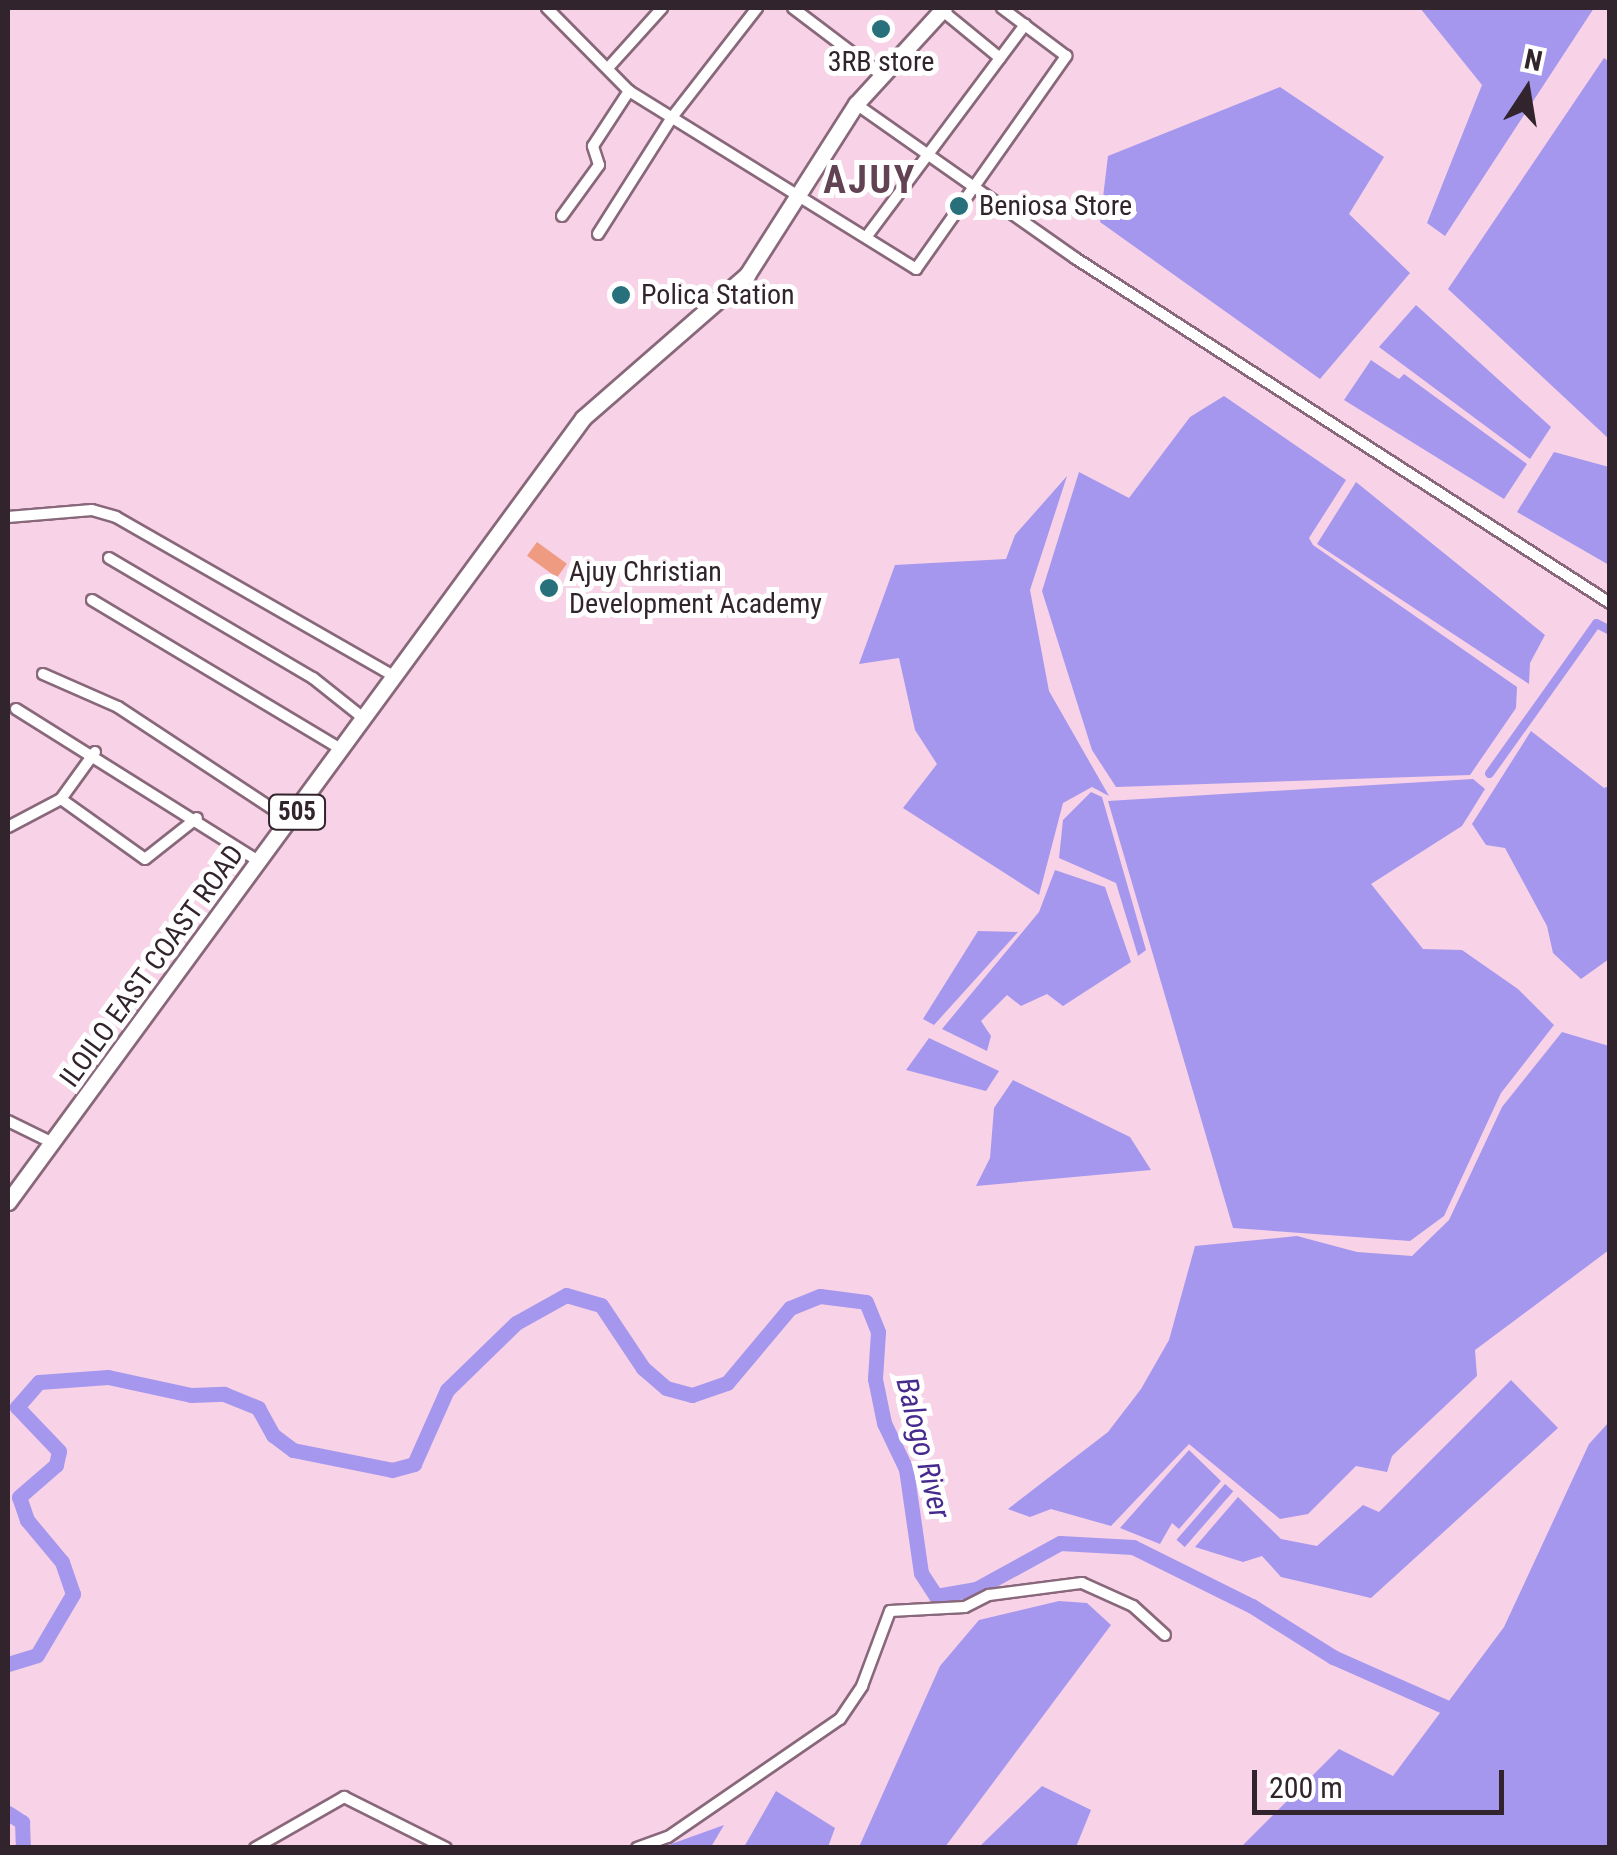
<!DOCTYPE html>
<style>
body{margin:0}
#map{position:relative;width:1617px;height:1855px;overflow:hidden;background:#f8d2e7;font-family:"Roboto Condensed",sans-serif}
div>[style]{position:absolute}
.green>*{inset:0;background:#ef9b81;transform-origin:0 0}
.water>*{inset:0;background:#a597ee;transform-origin:0 0}
.canal>*{height:9px;margin:-4.5px;padding:0 4.5px;transform-origin:4.5px;border-radius:4.5px;background:#a597ee}
.river>*{height:15px;margin:-7.5px;padding:0 7.5px;transform-origin:7.5px;border-radius:7.5px;background:#a597ee}
.roads{filter:drop-shadow(2px 0 #88687a) drop-shadow(-2px 0 #88687a) drop-shadow(0 2px #88687a) drop-shadow(0 -2px #88687a)}
.minor>*{height:10px;margin:-5px;padding:0 5px;transform-origin:5px;border-radius:5px;background:#fff}
.primary>*{height:15px;margin:-7.5px;padding:0 7.5px;transform-origin:7.5px;border-radius:7.5px;background:#fff}
.dots>*{width:28px;height:28px;translate:-50% -50%;box-sizing:border-box;border:5px solid #fff;border-radius:50%}
span{translate:-50% -50%;white-space:nowrap;text-align:center;line-height:1.15;-webkit-text-stroke:10px #fff;paint-order:stroke}
.shield-label span{padding:2px 8px;background:#fff;border:2px solid;border-radius:8px;-webkit-text-stroke-width:0}
.shield-label{font-size:25px;color:#32242c;font-weight:700}
.poi-label{font-size:28px;color:#32242c}
.left{translate:0 -50%;text-align:left}
.street-label{font-size:28px;color:#32242c}
.water-label{font-size:30px;color:#472a8e;font-style:italic}
.district-label{font-size:38px;color:#614354;font-weight:700;letter-spacing:2.5px}
.frame{position:absolute;inset:0;border:10px solid #32242c;pointer-events:none}
.north{position:absolute;left:1477px;top:40px;width:100px;height:100px;-webkit-text-stroke:8px #fff;paint-order:stroke;rotate:12deg;font-size:28px;font-weight:700;line-height:40px;text-align:center;color:#32242c}
.north::after{content:'';display:block;margin:auto;width:35px;height:45px;background:#32242c;clip-path:polygon(50% 0,100% 100%,50% 72%,0 100%)}
.scale{position:absolute;left:1252px;top:1770px;width:252px;height:45px;box-sizing:border-box;border:5px solid #32242c;border-top:0;padding-left:12px;font-size:30px;line-height:35px;white-space:nowrap;color:#32242c;-webkit-text-stroke:8px #fff;paint-order:stroke}
</style>
<div id="map">
<div class="green">
<i style="left:537px;top:542px;width:37px;height:17px;rotate:36deg"></i>
</div>
<div class="water">
<i style="clip-path:polygon(1420px 8px,1594px 8px,1445px 236px,1427px 223px,1482px 85px)"></i>
<i style="clip-path:polygon(1604px 58px,1610px 62px,1609px 439px,1448px 289px)"></i>
<i style="clip-path:polygon(1280px 87px,1384px 157px,1349px 214px,1410px 273px,1320px 379px,1100px 222px,1108px 156px)"></i>
<i style="clip-path:polygon(1416px 305px,1551px 427px,1530px 459px,1379px 347px)"></i>
<i style="clip-path:polygon(1371px 360px,1399px 379px,1404px 374px,1527px 464px,1504px 499px,1344px 400px)"></i>
<i style="clip-path:polygon(1224px 396px,1346px 480px,1309px 538px,1313px 545px,1517px 687px,1516px 708px,1470px 775px,1116px 787px,1092px 750px,1042px 591px,1079px 472px,1129px 498px,1190px 417px)"></i>
<i style="clip-path:polygon(1554px 452px,1609px 467px,1609px 565px,1517px 512px)"></i>
<i style="clip-path:polygon(1067px 476px,1030px 590px,1049px 691px,1109px 796px,1092px 787px,1063px 803px,1039px 895px,903px 808px,937px 764px,915px 730px,899px 658px,859px 664px,895px 565px,1006px 559px,1015px 535px)"></i>
<i style="clip-path:polygon(1356px 482px,1545px 635px,1530px 663px,1529px 684px,1317px 544px)"></i>
<i style="clip-path:polygon(1531px 731px,1604px 788px,1609px 786px,1609px 959px,1581px 979px,1553px 953px,1547px 926px,1505px 848px,1486px 845px,1472px 824px)"></i>
<i style="clip-path:polygon(1473px 779px,1485px 789px,1462px 826px,1371px 884px,1423px 949px,1462px 950px,1518px 989px,1554px 1025px,1501px 1093px,1444px 1216px,1410px 1241px,1233px 1228px,1108px 801px)"></i>
<i style="clip-path:polygon(1091px 792px,1102px 797px,1146px 950px,1138px 956px,1116px 883px,1059px 858px,1063px 820px)"></i>
<i style="clip-path:polygon(1055px 870px,1105px 887px,1131px 962px,1063px 1006px,1047px 994px,1021px 1006px,1007px 995px,981px 1021px,991px 1036px,987px 1051px,942px 1029px,1039px 912px)"></i>
<i style="clip-path:polygon(978px 931px,1018px 932px,934px 1025px,923px 1019px)"></i>
<i style="clip-path:polygon(1562px 1032px,1609px 1046px,1609px 1250px,1475px 1350px,1477px 1376px,1392px 1456px,1387px 1472px,1356px 1466px,1308px 1514px,1280px 1519px,1189px 1444px,1111px 1526px,1051px 1509px,1030px 1517px,1008px 1509px,1108px 1432px,1141px 1389px,1169px 1340px,1195px 1246px,1297px 1236px,1357px 1252px,1412px 1256px,1449px 1220px,1502px 1107px)"></i>
<i style="clip-path:polygon(929px 1038px,999px 1071px,986px 1091px,906px 1070px)"></i>
<i style="clip-path:polygon(1013px 1080px,1130px 1137px,1151px 1170px,976px 1186px,990px 1158px,994px 1108px)"></i>
<i style="clip-path:polygon(1511px 1380px,1558px 1428px,1371px 1598px,1281px 1577px,1262px 1556px,1243px 1562px,1195px 1547px,1238px 1497px,1281px 1539px,1317px 1546px,1363px 1505px,1379px 1512px)"></i>
<i style="clip-path:polygon(1609px 1422px,1609px 1847px,1241px 1847px,1339px 1749px,1393px 1776px,1504px 1627px,1589px 1444px)"></i>
<i style="clip-path:polygon(1189px 1450px,1221px 1481px,1179px 1529px,1172px 1523px,1160px 1544px,1120px 1528px)"></i>
<i style="left:1225px;top:1484px;width:11px;height:74px;rotate:41deg"></i>
<i style="clip-path:polygon(1059px 1601px,1087px 1603px,1111px 1625px,945px 1847px,859px 1847px,940px 1666px,979px 1620px)"></i>
<i style="clip-path:polygon(1042px 1786px,1091px 1810px,1076px 1847px,979px 1847px)"></i>
<i style="clip-path:polygon(776px 1791px,835px 1828px,828px 1847px,744px 1847px)"></i>
<i style="clip-path:polygon(724px 1825px,711px 1847px,663px 1847px)"></i>
</div>
<div class="canal">
<i style="left:1489px;top:773px;width:184px;rotate:-54.5deg"></i>
<i style="left:1596px;top:623px;width:16px;rotate:27deg"></i>
</div>
<div class="river">
<i style="left:8px;top:1664px;width:30px;rotate:-17deg"></i>
<i style="left:37px;top:1655px;width:71px;rotate:-59.5deg"></i>
<i style="left:73px;top:1594px;width:34px;rotate:-109deg"></i>
<i style="left:62px;top:1562px;width:55px;rotate:-129.8deg"></i>
<i style="left:27px;top:1520px;width:24px;rotate:-109deg"></i>
<i style="left:19px;top:1497px;width:49px;rotate:-40.9deg"></i>
<i style="left:56px;top:1465px;width:14px;rotate:-78deg"></i>
<i style="left:59px;top:1451px;width:61px;rotate:-133.7deg"></i>
<i style="left:17px;top:1407px;width:33px;rotate:-49deg"></i>
<i style="left:39px;top:1382px;width:69px;rotate:-4.1deg"></i>
<i style="left:108px;top:1377px;width:85px;rotate:12.2deg"></i>
<i style="left:191px;top:1395px;width:33px;rotate:-2deg"></i>
<i style="left:224px;top:1394px;width:37px;rotate:22deg"></i>
<i style="left:258px;top:1408px;width:31px;rotate:61deg"></i>
<i style="left:273px;top:1435px;width:25px;rotate:37deg"></i>
<i style="left:293px;top:1450px;width:101px;rotate:11.4deg"></i>
<i style="left:392px;top:1470px;width:23px;rotate:-15deg"></i>
<i style="left:414px;top:1464px;width:81px;rotate:-66deg"></i>
<i style="left:447px;top:1390px;width:96px;rotate:-44.2deg"></i>
<i style="left:516px;top:1323px;width:57px;rotate:-29.2deg"></i>
<i style="left:566px;top:1295px;width:36px;rotate:16deg"></i>
<i style="left:601px;top:1305px;width:76px;rotate:56.3deg"></i>
<i style="left:643px;top:1368px;width:30px;rotate:41deg"></i>
<i style="left:666px;top:1388px;width:27px;rotate:15deg"></i>
<i style="left:692px;top:1395px;width:37px;rotate:-19deg"></i>
<i style="left:727px;top:1383px;width:98px;rotate:-50deg"></i>
<i style="left:790px;top:1308px;width:32px;rotate:-22deg"></i>
<i style="left:820px;top:1296px;width:46px;rotate:7.4deg"></i>
<i style="left:866px;top:1302px;width:32px;rotate:68deg"></i>
<i style="left:878px;top:1332px;width:47px;rotate:93.7deg"></i>
<i style="left:875px;top:1379px;width:45px;rotate:78.4deg"></i>
<i style="left:884px;top:1423px;width:51px;rotate:64.4deg"></i>
<i style="left:906px;top:1469px;width:105px;rotate:81.8deg"></i>
<i style="left:921px;top:1573px;width:27px;rotate:57deg"></i>
<i style="left:936px;top:1596px;width:41px;rotate:-9.9deg"></i>
<i style="left:976px;top:1589px;width:96px;rotate:-28.7deg"></i>
<i style="left:1060px;top:1543px;width:73px;rotate:3.1deg"></i>
<i style="left:1133px;top:1547px;width:133px;rotate:26.4deg"></i>
<i style="left:1252px;top:1606px;width:96px;rotate:32.2deg"></i>
<i style="left:1333px;top:1657px;width:124px;rotate:23.9deg"></i>
<i style="left:8px;top:1813px;width:17px;rotate:33deg"></i>
<i style="left:22px;top:1822px;width:26px;rotate:88deg"></i>
</div>
<div class="roads">
<div class="minor">
<i style="left:547px;top:8px;width:117px;rotate:45.3deg"></i>
<i style="left:629px;top:91px;width:338px;rotate:31.8deg"></i>
<i style="left:916px;top:269px;width:261px;rotate:-54.8deg"></i>
<i style="left:1066px;top:56px;width:80px;rotate:-143.1deg"></i>
<i style="left:793px;top:8px;width:113px;rotate:37.1deg"></i>
<i style="left:939px;top:8px;width:79px;rotate:39.3deg"></i>
<i style="left:608px;top:68px;width:81px;rotate:-48deg"></i>
<i style="left:856px;top:104px;width:268px;rotate:35.1deg"></i>
<i style="left:1075px;top:258px;width:637px;rotate:32.82deg"></i>
<i style="left:562px;top:216px;width:63px;rotate:-54deg"></i>
<i style="left:599px;top:165px;width:20px;rotate:-108deg"></i>
<i style="left:593px;top:146px;width:66px;rotate:-56.8deg"></i>
<i style="left:598px;top:234px;width:140px;rotate:-57.6deg"></i>
<i style="left:673px;top:116px;width:137px;rotate:-52.1deg"></i>
<i style="left:867px;top:236px;width:264px;rotate:-53.2deg"></i>
<i style="left:8px;top:517px;width:84px;rotate:-4.8deg"></i>
<i style="left:92px;top:510px;width:25px;rotate:16deg"></i>
<i style="left:116px;top:517px;width:320px;rotate:29.8deg"></i>
<i style="left:109px;top:558px;width:237px;rotate:30.5deg"></i>
<i style="left:313px;top:678px;width:63px;rotate:38.5deg"></i>
<i style="left:92px;top:600px;width:290px;rotate:30.9deg"></i>
<i style="left:43px;top:674px;width:82px;rotate:23.7deg"></i>
<i style="left:118px;top:707px;width:207px;rotate:33.4deg"></i>
<i style="left:16px;top:709px;width:288px;rotate:32.1deg"></i>
<i style="left:61px;top:799px;width:58px;rotate:-54.1deg"></i>
<i style="left:8px;top:827px;width:60px;rotate:-27.8deg"></i>
<i style="left:61px;top:799px;width:103px;rotate:35.5deg"></i>
<i style="left:145px;top:859px;width:66px;rotate:-38.3deg"></i>
<i style="left:8px;top:1121px;width:50px;rotate:26.1deg"></i>
<i style="left:255px;top:1848px;width:103px;rotate:-29.8deg"></i>
<i style="left:344px;top:1797px;width:114px;rotate:26.6deg"></i>
<i style="left:637px;top:1848px;width:33px;rotate:-20deg"></i>
<i style="left:668px;top:1837px;width:209px;rotate:-34.5deg"></i>
<i style="left:840px;top:1719px;width:40px;rotate:-56deg"></i>
<i style="left:862px;top:1686px;width:80px;rotate:-69.5deg"></i>
<i style="left:890px;top:1611px;width:75px;rotate:-3.1deg"></i>
<i style="left:965px;top:1607px;width:27px;rotate:-27deg"></i>
<i style="left:989px;top:1595px;width:94px;rotate:-7.4deg"></i>
<i style="left:1082px;top:1583px;width:56px;rotate:24.3deg"></i>
<i style="left:1133px;top:1606px;width:43px;rotate:42.2deg"></i>
</div>
<div class="primary">
<i style="left:8px;top:1202px;width:972px;rotate:-53.74deg"></i>
<i style="left:583px;top:418px;width:218px;rotate:-41.1deg"></i>
<i style="left:747px;top:275px;width:203px;rotate:-57.5deg"></i>
<i style="left:856px;top:104px;width:130px;rotate:-47.5deg"></i>
</div>
</div>
<div class="dots">
<i style="left:881px;top:29px;background:#28707b"></i>
<i style="left:959px;top:206px;background:#28707b"></i>
<i style="left:621px;top:295px;background:#28707b"></i>
<i style="left:549px;top:588px;background:#28707b"></i>
</div>
<div class="shield-label">
<span style="left:297px;top:812px">505</span>
</div>
<div class="poi-label">
<span style="left:881px;top:62px">3RB store</span>
<span class="left" style="left:979px;top:206px">Beniosa Store</span>
<span class="left" style="left:641px;top:295px">Polica Station</span>
<span class="left" style="left:569px;top:588px">Ajuy Christian<br>Development Academy</span>
</div>
<div class="street-label">
<span style="left:152px;top:966px;rotate:-54deg">ILOILO EAST COAST ROAD</span>
</div>
<div class="water-label">
<span style="left:923px;top:1448px;rotate:76deg">Balogo River</span>
</div>
<div class="district-label">
<span style="left:870px;top:181px">AJUY</span>
</div>
<div class="frame"></div>
<div class="north">N</div>
<div class="scale">200 m</div>
</div>
